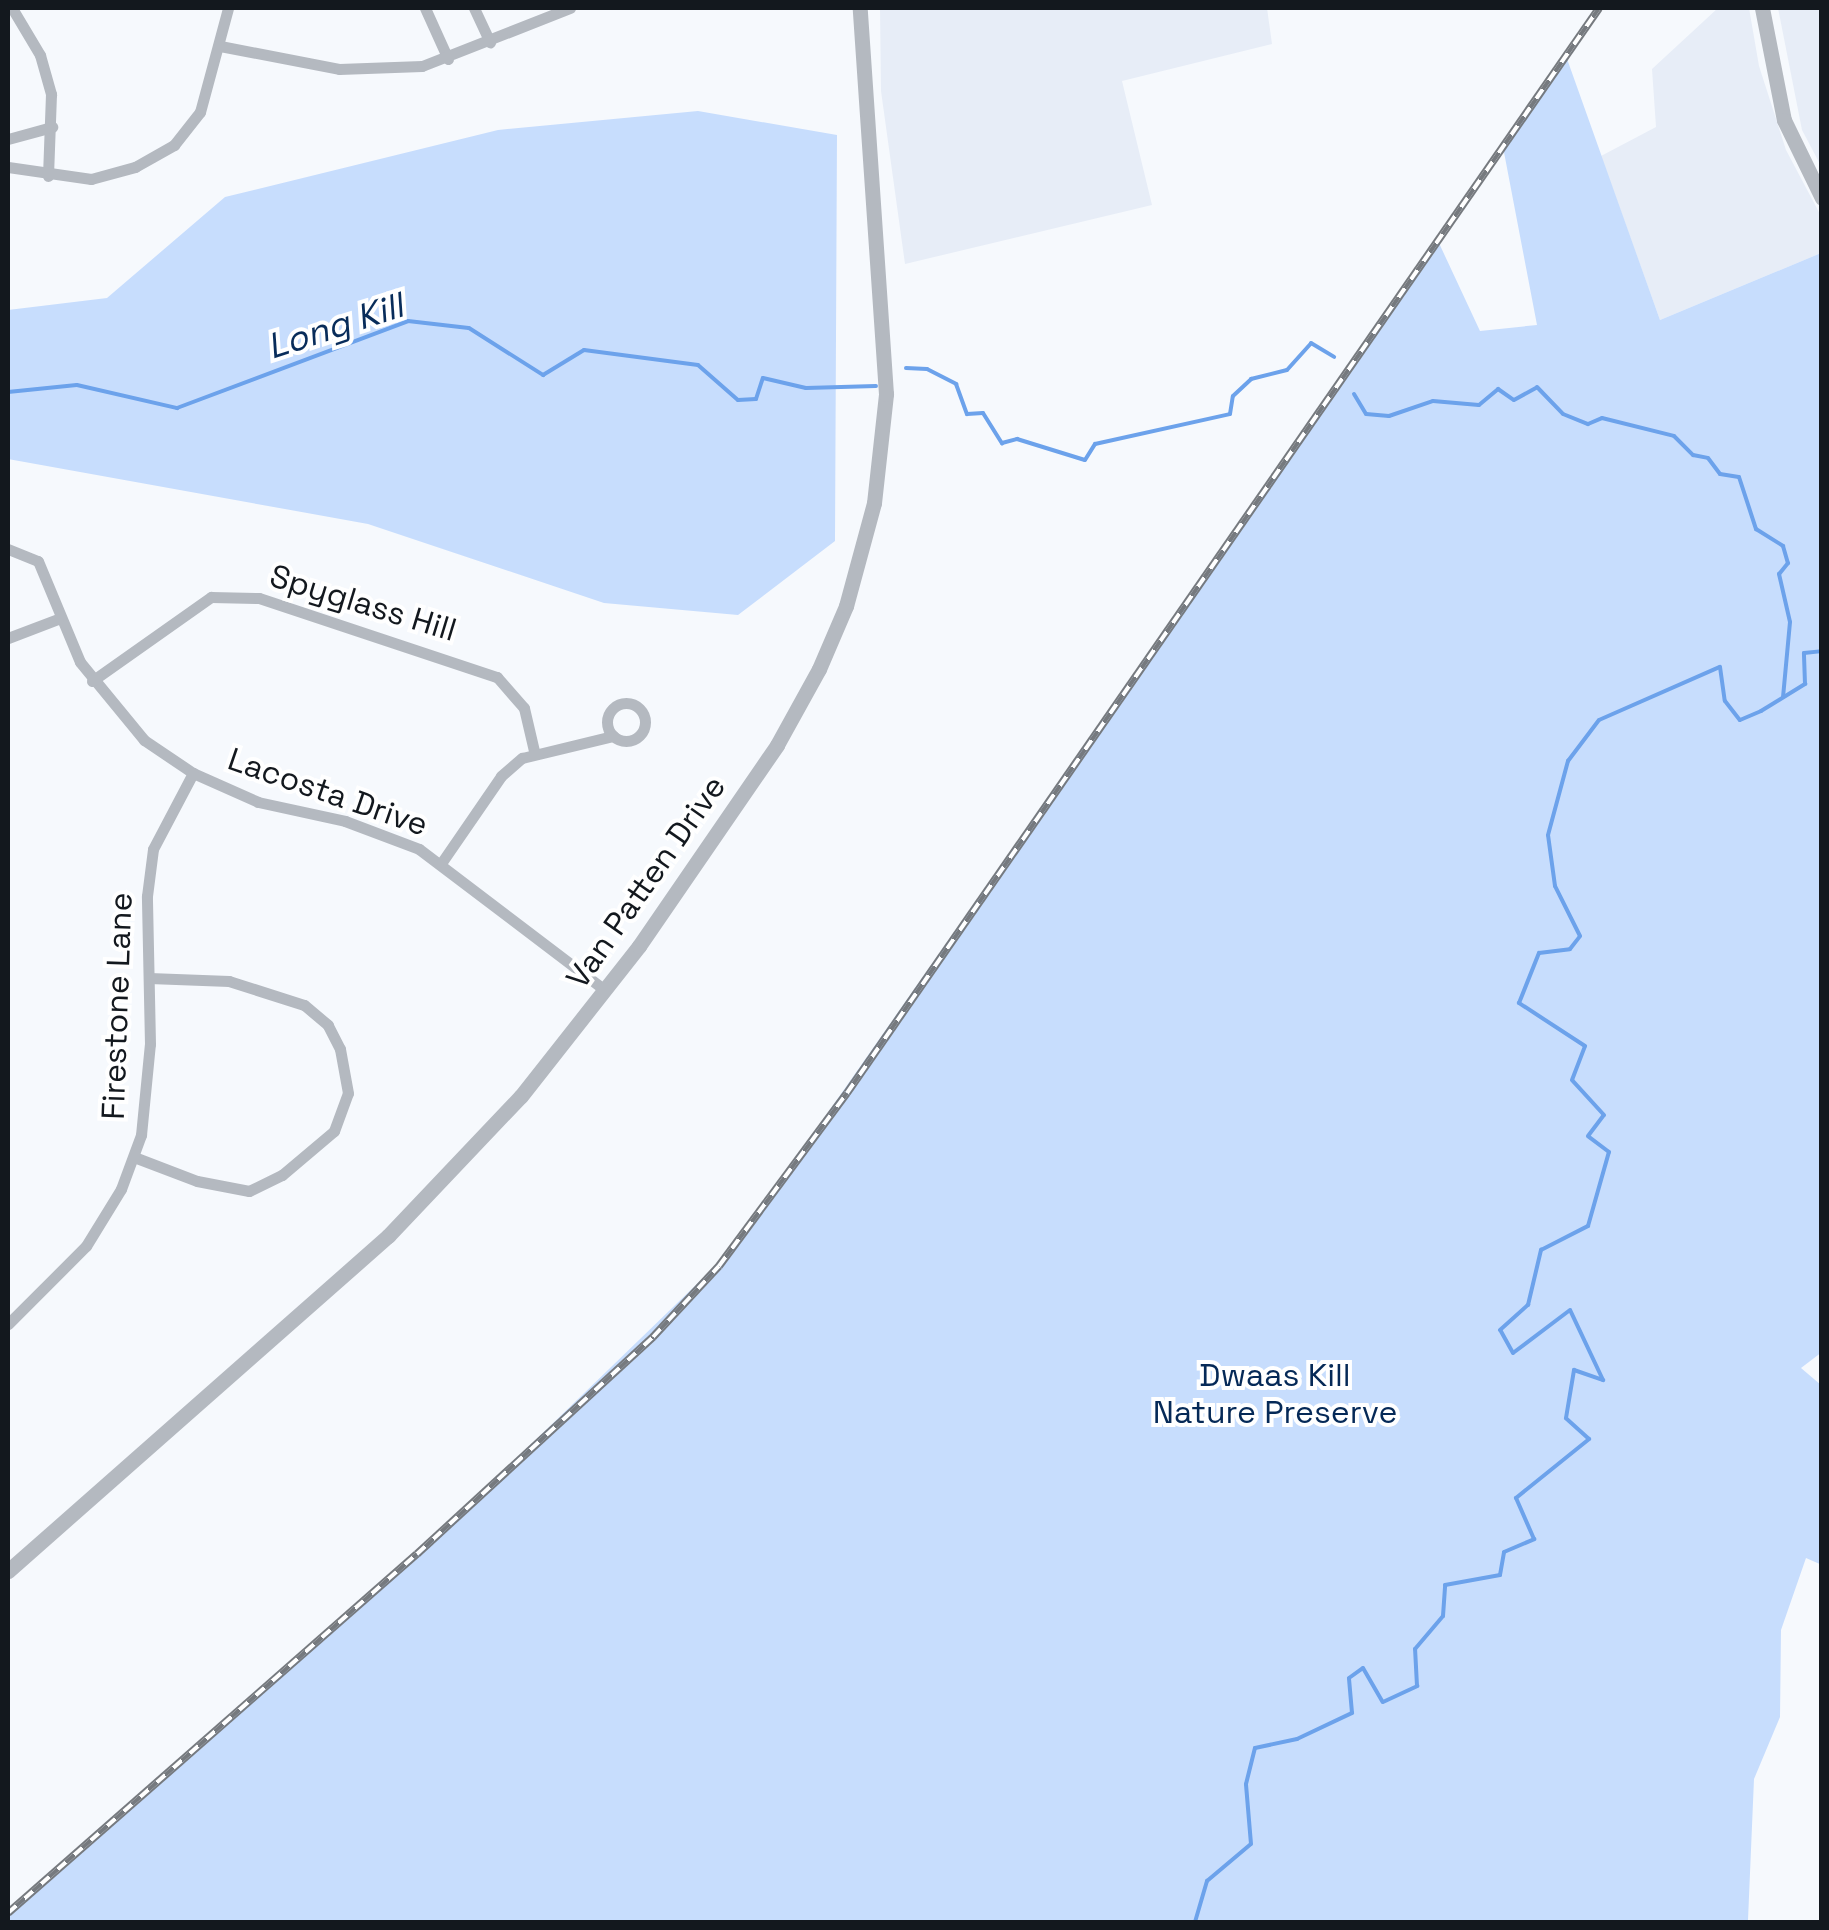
<!DOCTYPE html>
<style>
body{margin:0}
#map{position:relative;width:1829px;height:1930px;overflow:hidden;background:#f6f9fd;font-family:"Space Grotesk",sans-serif}
div>[style]{position:absolute}
.built>*{inset:0;background:#e7edf7}
.green>*{inset:0;background:#c7ddfd}
.stream>*{height:4px;margin:-2px;padding:0 2px;transform-origin:2px;border-radius:2px;background:#6ca2eb}
.minor>*{height:11px;margin:-5.5px;padding:0 5.5px;transform-origin:5.5px;border-radius:5.5px;background:#b4b9c0}
.minor>.ring{margin:-5.5px;padding:0;box-sizing:content-box;background:none;border:11px solid #b4b9c0;border-radius:50%}
.tertiary>*{height:15px;margin:-7.5px;padding:0 7.5px;transform-origin:7.5px;border-radius:7.5px;background:#b4b9c0}
.rail>*{height:8px;margin-top:-4px;transform-origin:0;background:repeating-linear-gradient(90deg,#fff 0 11px,#767a7f 0 22px);box-sizing:border-box;border-block:2px solid #767a7f}
span{translate:-50% -50%;white-space:nowrap;text-align:center;line-height:1.15;-webkit-text-stroke:8px #fff;paint-order:stroke}
.street-label{font-size:32px;color:#13181e}
.park-label{font-size:32px;color:#052957}
.water-label{font-size:35px;color:#082c5a;font-style:italic}
.frame{position:absolute;inset:0;border:10px solid #13181e;pointer-events:none}
</style>
<div id="map">
<div class="built">
<i style="clip-path:polygon(880px 8px,1267px 8px,1272px 44px,1122px 81px,1152px 205px,905px 264px,881px 91px)"></i>
<i style="clip-path:polygon(1718px 8px,1749px 8px,1759px 66px,1786px 150px,1821px 216px,1821px 253px,1660px 320px,1601px 156px,1656px 127px,1652px 69px)"></i>
<i style="clip-path:polygon(1778px 8px,1821px 8px,1821px 166px,1802px 130px)"></i>
</div>
<div class="green">
<i style="clip-path:polygon(1566px 56px,1660px 320px,1821px 253px,1822px 1352px,1801px 1368px,1821px 1385px,1822px 1565px,1806px 1558px,1781px 1630px,1780px 1717px,1754px 1779px,1748px 1920px,1754px 1922px,8px 1922px,8px 1911px,54px 1877px,426px 1546px,731px 1251px,1438px 241px,1480px 331px,1537px 325px,1503px 147px)"></i>
<i style="clip-path:polygon(698px 111px,837px 135px,835px 541px,738px 615px,604px 603px,368px 524px,8px 459px,8px 310px,107px 298px,225px 197px,498px 130px)"></i>
</div>
<div class="stream">
<i style="left:906px;top:368px;width:21px;rotate:3deg"></i>
<i style="left:927px;top:369px;width:33px;rotate:27deg"></i>
<i style="left:956px;top:384px;width:32px;rotate:70deg"></i>
<i style="left:967px;top:414px;width:16px;rotate:-4deg"></i>
<i style="left:983px;top:413px;width:36px;rotate:58deg"></i>
<i style="left:1002px;top:443px;width:16px;rotate:-15deg"></i>
<i style="left:1017px;top:439px;width:71px;rotate:17.2deg"></i>
<i style="left:1085px;top:460px;width:19px;rotate:-58deg"></i>
<i style="left:1095px;top:444px;width:138px;rotate:-12.5deg"></i>
<i style="left:1230px;top:414px;width:18px;rotate:-81deg"></i>
<i style="left:1233px;top:396px;width:25px;rotate:-43deg"></i>
<i style="left:1251px;top:379px;width:37px;rotate:-14deg"></i>
<i style="left:1287px;top:370px;width:36px;rotate:-48deg"></i>
<i style="left:1311px;top:343px;width:27px;rotate:31deg"></i>
<i style="left:8px;top:392px;width:69px;rotate:-5.8deg"></i>
<i style="left:77px;top:385px;width:103px;rotate:13deg"></i>
<i style="left:177px;top:408px;width:247px;rotate:-20.6deg"></i>
<i style="left:408px;top:321px;width:61px;rotate:6.5deg"></i>
<i style="left:469px;top:328px;width:88px;rotate:32.4deg"></i>
<i style="left:543px;top:375px;width:48px;rotate:-31.4deg"></i>
<i style="left:584px;top:350px;width:115px;rotate:7.5deg"></i>
<i style="left:698px;top:365px;width:53px;rotate:41.2deg"></i>
<i style="left:738px;top:400px;width:18px;rotate:-3deg"></i>
<i style="left:756px;top:399px;width:22px;rotate:-72deg"></i>
<i style="left:763px;top:378px;width:44px;rotate:13.1deg"></i>
<i style="left:806px;top:388px;width:70px;rotate:-1.6deg"></i>
<i style="left:1354px;top:394px;width:23px;rotate:59deg"></i>
<i style="left:1366px;top:414px;width:23px;rotate:5deg"></i>
<i style="left:1389px;top:416px;width:46px;rotate:-18.8deg"></i>
<i style="left:1433px;top:401px;width:46px;rotate:5deg"></i>
<i style="left:1479px;top:405px;width:25px;rotate:-40deg"></i>
<i style="left:1498px;top:389px;width:19px;rotate:35deg"></i>
<i style="left:1514px;top:400px;width:26px;rotate:-29deg"></i>
<i style="left:1537px;top:387px;width:37px;rotate:46deg"></i>
<i style="left:1563px;top:414px;width:27px;rotate:22deg"></i>
<i style="left:1588px;top:424px;width:15px;rotate:-23deg"></i>
<i style="left:1602px;top:418px;width:74px;rotate:14deg"></i>
<i style="left:1674px;top:436px;width:27px;rotate:45deg"></i>
<i style="left:1693px;top:455px;width:15px;rotate:11deg"></i>
<i style="left:1708px;top:458px;width:20px;rotate:53deg"></i>
<i style="left:1720px;top:474px;width:19px;rotate:9deg"></i>
<i style="left:1739px;top:477px;width:55px;rotate:71.9deg"></i>
<i style="left:1756px;top:529px;width:32px;rotate:32deg"></i>
<i style="left:1783px;top:546px;width:18px;rotate:74deg"></i>
<i style="left:1788px;top:563px;width:14px;rotate:129deg"></i>
<i style="left:1779px;top:574px;width:49px;rotate:77.1deg"></i>
<i style="left:1790px;top:622px;width:75px;rotate:95.3deg"></i>
<i style="left:1195px;top:1922px;width:43px;rotate:-73.7deg"></i>
<i style="left:1207px;top:1881px;width:57px;rotate:-40.1deg"></i>
<i style="left:1251px;top:1844px;width:60px;rotate:-94.8deg"></i>
<i style="left:1246px;top:1784px;width:37px;rotate:-76deg"></i>
<i style="left:1255px;top:1748px;width:43px;rotate:-12.1deg"></i>
<i style="left:1297px;top:1739px;width:61px;rotate:-25.3deg"></i>
<i style="left:1352px;top:1713px;width:35px;rotate:-95deg"></i>
<i style="left:1349px;top:1678px;width:17px;rotate:-36deg"></i>
<i style="left:1363px;top:1668px;width:39px;rotate:60deg"></i>
<i style="left:1383px;top:1702px;width:38px;rotate:-25deg"></i>
<i style="left:1417px;top:1686px;width:37px;rotate:-93deg"></i>
<i style="left:1415px;top:1649px;width:43px;rotate:-49.7deg"></i>
<i style="left:1443px;top:1616px;width:31px;rotate:-86deg"></i>
<i style="left:1445px;top:1585px;width:56px;rotate:-10.3deg"></i>
<i style="left:1500px;top:1575px;width:23px;rotate:-80deg"></i>
<i style="left:1504px;top:1552px;width:33px;rotate:-23deg"></i>
<i style="left:1534px;top:1539px;width:45px;rotate:-113.7deg"></i>
<i style="left:1516px;top:1498px;width:94px;rotate:-38.9deg"></i>
<i style="left:1589px;top:1439px;width:31px;rotate:-138deg"></i>
<i style="left:1566px;top:1418px;width:49px;rotate:-80.5deg"></i>
<i style="left:1574px;top:1370px;width:31px;rotate:19deg"></i>
<i style="left:1603px;top:1380px;width:77px;rotate:-115.2deg"></i>
<i style="left:1570px;top:1310px;width:71px;rotate:143deg"></i>
<i style="left:1513px;top:1353px;width:26px;rotate:-119deg"></i>
<i style="left:1500px;top:1330px;width:38px;rotate:-42deg"></i>
<i style="left:1528px;top:1305px;width:57px;rotate:-76.7deg"></i>
<i style="left:1541px;top:1250px;width:53px;rotate:-27.1deg"></i>
<i style="left:1588px;top:1226px;width:77px;rotate:-74.2deg"></i>
<i style="left:1609px;top:1152px;width:26px;rotate:-143deg"></i>
<i style="left:1588px;top:1136px;width:26px;rotate:-53deg"></i>
<i style="left:1604px;top:1115px;width:47px;rotate:-132.4deg"></i>
<i style="left:1572px;top:1080px;width:36px;rotate:-69deg"></i>
<i style="left:1585px;top:1046px;width:79px;rotate:-146.9deg"></i>
<i style="left:1519px;top:1003px;width:54px;rotate:-68.2deg"></i>
<i style="left:1539px;top:953px;width:31px;rotate:-7deg"></i>
<i style="left:1570px;top:949px;width:16px;rotate:-52deg"></i>
<i style="left:1580px;top:936px;width:56px;rotate:-116.6deg"></i>
<i style="left:1555px;top:886px;width:51px;rotate:-97.8deg"></i>
<i style="left:1548px;top:835px;width:77px;rotate:-74.9deg"></i>
<i style="left:1568px;top:761px;width:51px;rotate:-52.9deg"></i>
<i style="left:1599px;top:720px;width:132px;rotate:-23.7deg"></i>
<i style="left:1720px;top:667px;width:34px;rotate:82deg"></i>
<i style="left:1725px;top:701px;width:24px;rotate:52deg"></i>
<i style="left:1740px;top:720px;width:23px;rotate:-23deg"></i>
<i style="left:1761px;top:711px;width:52px;rotate:-31.5deg"></i>
<i style="left:1805px;top:684px;width:31px;rotate:-92deg"></i>
<i style="left:1804px;top:653px;width:18px;rotate:-6deg"></i>
</div>
<div class="minor">
<i style="left:12px;top:8px;width:55px;rotate:59.2deg"></i>
<i style="left:40px;top:55px;width:41px;rotate:74.2deg"></i>
<i style="left:51px;top:94px;width:82px;rotate:92.1deg"></i>
<i style="left:425px;top:8px;width:56px;rotate:65.7deg"></i>
<i style="left:474px;top:8px;width:38px;rotate:65deg"></i>
<i style="left:220px;top:46px;width:121px;rotate:10.9deg"></i>
<i style="left:339px;top:69px;width:83px;rotate:-2.1deg"></i>
<i style="left:422px;top:66px;width:159px;rotate:-21.4deg"></i>
<i style="left:8px;top:139px;width:46px;rotate:-15.3deg"></i>
<i style="left:8px;top:167px;width:84px;rotate:8.2deg"></i>
<i style="left:91px;top:179px;width:46px;rotate:-15.3deg"></i>
<i style="left:135px;top:167px;width:45px;rotate:-29.4deg"></i>
<i style="left:174px;top:145px;width:42px;rotate:-51.8deg"></i>
<i style="left:200px;top:112px;width:108px;rotate:-74.9deg"></i>
<i style="left:8px;top:549px;width:32px;rotate:22deg"></i>
<i style="left:38px;top:561px;width:109px;rotate:67.4deg"></i>
<i style="left:80px;top:662px;width:101px;rotate:50.6deg"></i>
<i style="left:144px;top:740px;width:59px;rotate:34deg"></i>
<i style="left:193px;top:773px;width:71px;rotate:24deg"></i>
<i style="left:258px;top:802px;width:89px;rotate:12.3deg"></i>
<i style="left:345px;top:821px;width:79px;rotate:20.7deg"></i>
<i style="left:419px;top:849px;width:233px;rotate:37.2deg"></i>
<i style="left:8px;top:638px;width:53px;rotate:-20.8deg"></i>
<i style="left:92px;top:681px;width:146px;rotate:-35.2deg"></i>
<i style="left:211px;top:597px;width:48px;rotate:1.2deg"></i>
<i style="left:259px;top:598px;width:251px;rotate:18.4deg"></i>
<i style="left:497px;top:677px;width:41px;rotate:48.9deg"></i>
<i style="left:524px;top:708px;width:44px;rotate:76.9deg"></i>
<i class="ring" style="left:607px;top:703px;width:27px;height:27px"></i>
<i style="left:442px;top:862px;width:104px;rotate:-55.5deg"></i>
<i style="left:501px;top:776px;width:28px;rotate:-41deg"></i>
<i style="left:522px;top:758px;width:94px;rotate:-13.6deg"></i>
<i style="left:134px;top:1157px;width:67px;rotate:20.9deg"></i>
<i style="left:197px;top:1181px;width:53px;rotate:10.9deg"></i>
<i style="left:249px;top:1191px;width:37px;rotate:-26deg"></i>
<i style="left:282px;top:1175px;width:68px;rotate:-40.2deg"></i>
<i style="left:334px;top:1131px;width:40px;rotate:-69.8deg"></i>
<i style="left:348px;top:1093px;width:45px;rotate:-100.3deg"></i>
<i style="left:340px;top:1049px;width:27px;rotate:-117deg"></i>
<i style="left:328px;top:1025px;width:31px;rotate:-140deg"></i>
<i style="left:304px;top:1005px;width:79px;rotate:-162.3deg"></i>
<i style="left:229px;top:981px;width:80px;rotate:-177.9deg"></i>
<i style="left:8px;top:1324px;width:110px;rotate:-45deg"></i>
<i style="left:86px;top:1246px;width:67px;rotate:-58.4deg"></i>
<i style="left:121px;top:1189px;width:58px;rotate:-69.7deg"></i>
<i style="left:141px;top:1135px;width:91px;rotate:-84.4deg"></i>
<i style="left:150px;top:1044px;width:148px;rotate:-91.2deg"></i>
<i style="left:147px;top:896px;width:47px;rotate:-82.7deg"></i>
<i style="left:153px;top:849px;width:86px;rotate:-62.2deg"></i>
</div>
<div class="tertiary">
<i style="left:1762px;top:8px;width:114px;rotate:78.9deg"></i>
<i style="left:1784px;top:120px;width:87px;rotate:64deg"></i>
<i style="left:8px;top:1571px;width:507px;rotate:-41.4deg"></i>
<i style="left:388px;top:1236px;width:193px;rotate:-46.5deg"></i>
<i style="left:521px;top:1096px;width:191px;rotate:-51.8deg"></i>
<i style="left:639px;top:946px;width:244px;rotate:-55.5deg"></i>
<i style="left:777px;top:745px;width:87px;rotate:-61.1deg"></i>
<i style="left:819px;top:669px;width:69px;rotate:-66.8deg"></i>
<i style="left:846px;top:606px;width:107px;rotate:-74.8deg"></i>
<i style="left:874px;top:503px;width:110px;rotate:-83.7deg"></i>
<i style="left:886px;top:394px;width:387px;rotate:-93.9deg"></i>
</div>
<div class="rail">
<i style="left:8px;top:1913px;width:544px;rotate:-41.28deg"></i>
<i style="left:417px;top:1554px;width:321px;rotate:-42.6deg"></i>
<i style="left:653px;top:1337px;width:97px;rotate:-47.1deg"></i>
<i style="left:719px;top:1266px;width:215px;rotate:-53.5deg"></i>
<i style="left:847px;top:1093px;width:1320px;rotate:-55.27deg"></i>
</div>
<div class="street-label">
<span style="left:363px;top:603px;rotate:17deg">Spyglass Hill</span>
<span style="left:328px;top:792px;rotate:19deg">Lacosta Drive</span>
<span style="left:646px;top:882px;rotate:-55deg">Van Patten Drive</span>
<span style="left:117px;top:1006px;rotate:-88deg">Firestone Lane</span>
</div>
<div class="park-label">
<span style="left:1275px;top:1394px">Dwaas Kill<br>Nature Preserve</span>
</div>
<div class="water-label">
<span style="left:335px;top:326px;rotate:-18deg">Long Kill</span>
</div>
<div class="frame"></div>
</div>
